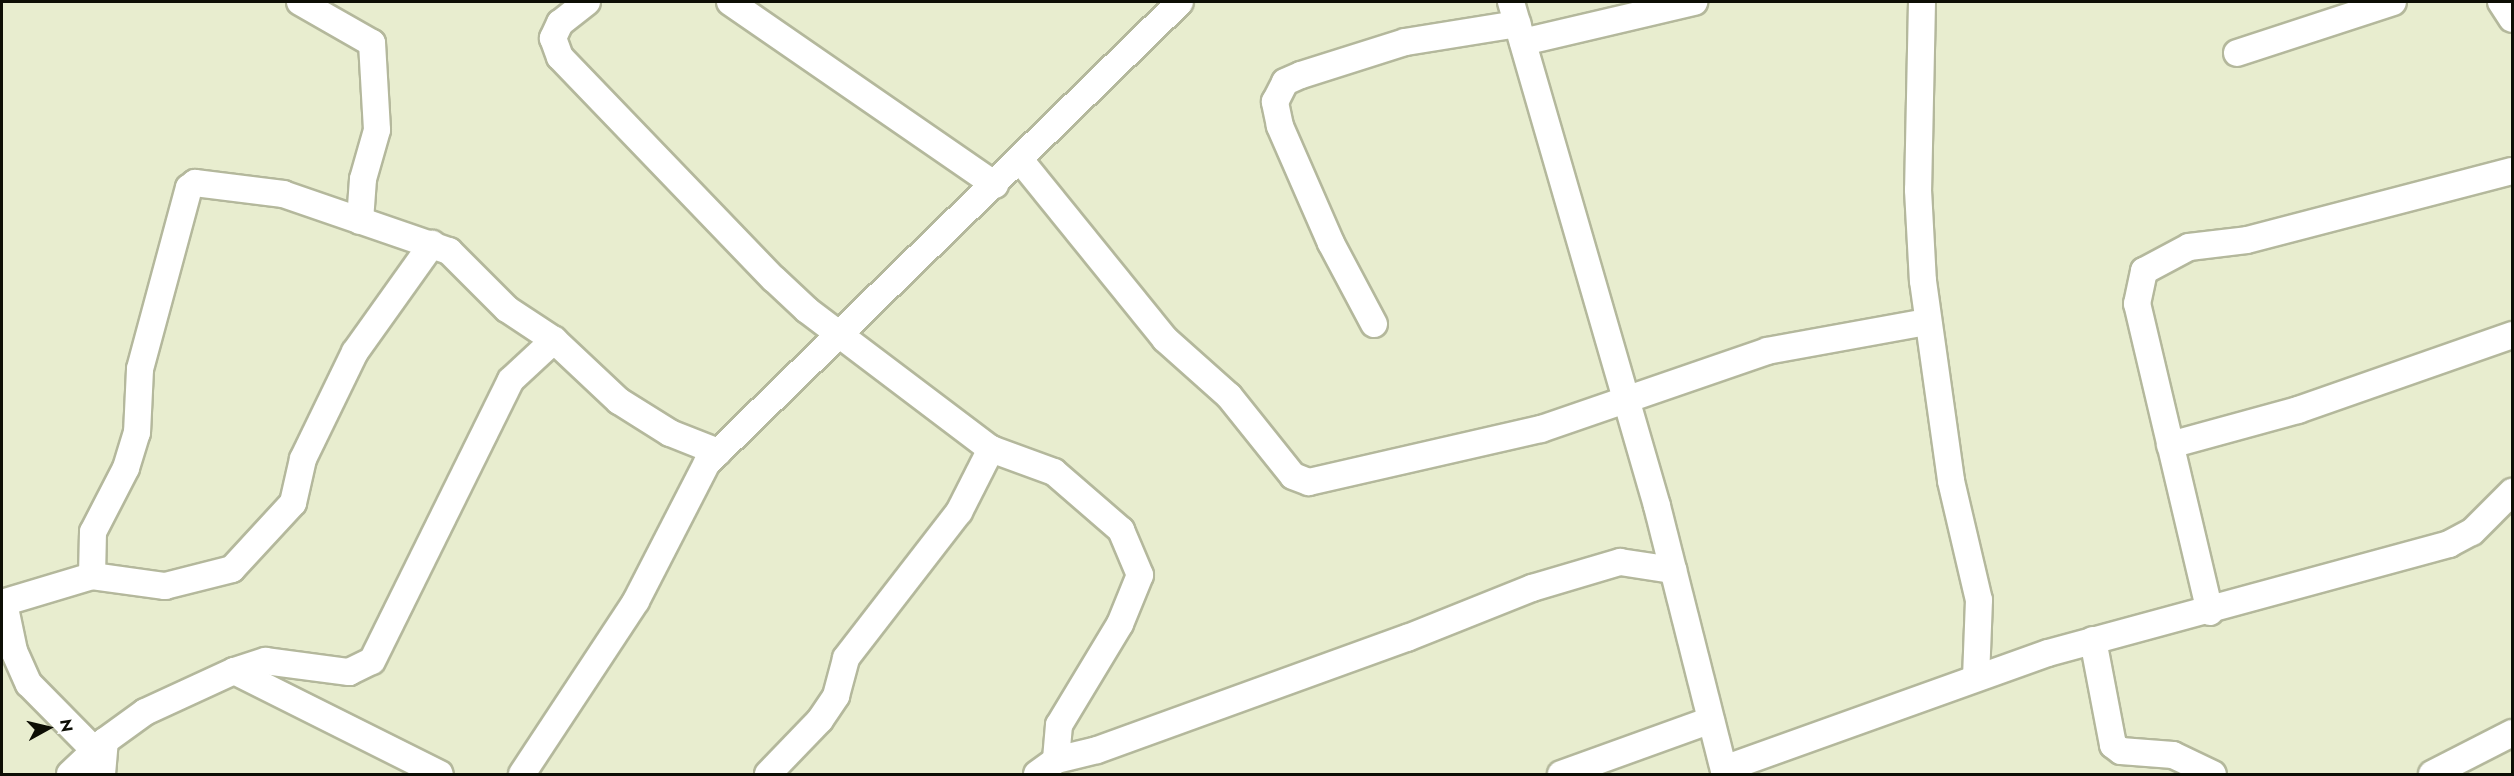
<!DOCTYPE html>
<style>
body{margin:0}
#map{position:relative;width:2514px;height:776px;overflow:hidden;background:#e8edcf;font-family:Jost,sans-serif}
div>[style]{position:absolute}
.roads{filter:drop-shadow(2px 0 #b4b89c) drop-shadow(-2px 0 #b4b89c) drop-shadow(0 2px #b4b89c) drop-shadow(0 -2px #b4b89c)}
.minor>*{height:26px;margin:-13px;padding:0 13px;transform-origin:13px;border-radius:13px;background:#fff}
span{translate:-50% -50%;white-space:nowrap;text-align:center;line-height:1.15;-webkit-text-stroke:6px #fff;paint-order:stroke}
.frame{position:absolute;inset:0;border:3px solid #0d0e05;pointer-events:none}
.north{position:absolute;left:18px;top:698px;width:60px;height:60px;-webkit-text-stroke:4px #fff;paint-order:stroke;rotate:82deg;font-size:16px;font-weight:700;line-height:24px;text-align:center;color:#0d0e05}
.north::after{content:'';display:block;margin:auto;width:21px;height:27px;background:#0d0e05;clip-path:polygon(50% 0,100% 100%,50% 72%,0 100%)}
</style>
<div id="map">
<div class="roads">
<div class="minor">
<i style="left:300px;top:2px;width:83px;rotate:29.7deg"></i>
<i style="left:372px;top:43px;width:87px;rotate:86.7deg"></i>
<i style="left:377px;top:130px;width:51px;rotate:105.9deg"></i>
<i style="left:363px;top:179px;width:42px;rotate:94.1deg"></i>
<i style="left:587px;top:2px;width:34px;rotate:142deg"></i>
<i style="left:560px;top:23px;width:17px;rotate:115deg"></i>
<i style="left:553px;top:38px;width:20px;rotate:70deg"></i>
<i style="left:560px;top:57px;width:308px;rotate:46.1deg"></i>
<i style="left:774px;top:279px;width:45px;rotate:43.2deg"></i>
<i style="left:807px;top:310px;width:231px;rotate:37.1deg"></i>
<i style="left:991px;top:449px;width:67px;rotate:20.1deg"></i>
<i style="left:1054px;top:472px;width:89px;rotate:40.9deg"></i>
<i style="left:1121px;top:530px;width:49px;rotate:67.1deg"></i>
<i style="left:1140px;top:575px;width:53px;rotate:112.2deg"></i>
<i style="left:1120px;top:624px;width:118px;rotate:121.1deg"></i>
<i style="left:1059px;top:725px;width:35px;rotate:95deg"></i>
<i style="left:1056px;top:760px;width:42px;rotate:-13.7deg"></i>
<i style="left:1097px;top:750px;width:330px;rotate:-19.9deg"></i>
<i style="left:1407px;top:638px;width:135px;rotate:-21.8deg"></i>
<i style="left:1532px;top:588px;width:92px;rotate:-16.5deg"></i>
<i style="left:1620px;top:562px;width:54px;rotate:8.6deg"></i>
<i style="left:730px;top:2px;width:322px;rotate:34.6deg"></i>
<i style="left:1511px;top:2px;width:525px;rotate:73.84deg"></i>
<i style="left:1657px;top:506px;width:276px;rotate:75.8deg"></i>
<i style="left:1922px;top:2px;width:188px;rotate:91.2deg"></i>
<i style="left:1918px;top:190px;width:91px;rotate:86.9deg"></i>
<i style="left:1923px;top:281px;width:202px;rotate:82deg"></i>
<i style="left:1951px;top:481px;width:122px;rotate:76.8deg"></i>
<i style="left:1979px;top:600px;width:78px;rotate:92.2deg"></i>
<i style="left:2501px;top:2px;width:20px;rotate:57deg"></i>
<i style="left:1523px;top:42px;width:176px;rotate:-13.2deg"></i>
<i style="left:2237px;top:53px;width:164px;rotate:-18.1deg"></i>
<i style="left:1021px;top:161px;width:229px;rotate:51deg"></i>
<i style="left:1165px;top:339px;width:86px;rotate:41.7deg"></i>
<i style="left:1229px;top:396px;width:102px;rotate:51.3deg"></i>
<i style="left:1293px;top:476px;width:17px;rotate:21deg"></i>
<i style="left:1309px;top:482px;width:238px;rotate:-12.9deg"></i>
<i style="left:1541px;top:429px;width:239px;rotate:-19deg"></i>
<i style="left:1767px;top:351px;width:163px;rotate:-10.3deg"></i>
<i style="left:1374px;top:324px;width:92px;rotate:-118deg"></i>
<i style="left:1331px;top:243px;width:128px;rotate:-113.6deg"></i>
<i style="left:1280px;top:126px;width:25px;rotate:-102deg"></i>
<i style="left:1275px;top:102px;width:22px;rotate:-63deg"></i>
<i style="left:1285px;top:82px;width:17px;rotate:-24deg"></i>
<i style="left:1301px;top:75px;width:109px;rotate:-17.6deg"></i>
<i style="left:1405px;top:42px;width:114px;rotate:-9.1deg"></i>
<i style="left:2170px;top:445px;width:133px;rotate:-15.3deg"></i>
<i style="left:2298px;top:410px;width:227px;rotate:-19.3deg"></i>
<i style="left:92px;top:576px;width:44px;rotate:-88.7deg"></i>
<i style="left:93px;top:532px;width:72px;rotate:-62.7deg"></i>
<i style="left:126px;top:468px;width:37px;rotate:-73deg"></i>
<i style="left:137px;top:433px;width:64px;rotate:-87.3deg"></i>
<i style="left:140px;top:369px;width:188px;rotate:-74.9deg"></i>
<i style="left:189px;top:188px;width:8px;rotate:-40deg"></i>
<i style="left:195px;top:183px;width:89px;rotate:7.1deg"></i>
<i style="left:283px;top:194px;width:176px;rotate:19deg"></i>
<i style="left:449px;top:251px;width:82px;rotate:45deg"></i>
<i style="left:507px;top:309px;width:56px;rotate:33.4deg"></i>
<i style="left:554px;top:340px;width:89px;rotate:43.2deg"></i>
<i style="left:619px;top:401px;width:60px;rotate:32.1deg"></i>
<i style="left:670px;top:433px;width:52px;rotate:21.6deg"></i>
<i style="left:2px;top:603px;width:94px;rotate:-16.7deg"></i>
<i style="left:92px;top:576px;width:74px;rotate:7.8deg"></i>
<i style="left:165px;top:586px;width:69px;rotate:-14.2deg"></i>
<i style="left:232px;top:569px;width:90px;rotate:-47.3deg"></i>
<i style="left:293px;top:503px;width:45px;rotate:-77.2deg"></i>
<i style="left:303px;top:459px;width:119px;rotate:-64.1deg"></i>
<i style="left:355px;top:352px;width:133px;rotate:-54.5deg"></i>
<i style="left:4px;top:603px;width:49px;rotate:78.2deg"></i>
<i style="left:14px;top:651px;width:36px;rotate:66deg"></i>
<i style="left:29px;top:684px;width:94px;rotate:45.4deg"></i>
<i style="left:2210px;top:612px;width:317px;rotate:-103.3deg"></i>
<i style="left:2137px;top:304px;width:34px;rotate:-78deg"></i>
<i style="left:2144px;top:271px;width:51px;rotate:-28.1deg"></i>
<i style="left:2189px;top:247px;width:58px;rotate:-6.9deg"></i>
<i style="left:2247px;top:240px;width:274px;rotate:-14.6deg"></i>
<i style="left:2093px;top:640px;width:107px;rotate:79.2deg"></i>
<i style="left:2113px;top:745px;width:10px;rotate:37deg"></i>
<i style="left:2121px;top:751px;width:52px;rotate:4.4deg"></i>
<i style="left:2173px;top:755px;width:44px;rotate:25.4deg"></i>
<i style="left:234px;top:671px;width:230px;rotate:26.6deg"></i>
<i style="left:1724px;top:769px;width:344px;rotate:-19.7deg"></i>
<i style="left:2048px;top:653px;width:416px;rotate:-15.2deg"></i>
<i style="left:2449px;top:544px;width:26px;rotate:-28deg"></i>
<i style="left:2472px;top:532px;width:57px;rotate:-45deg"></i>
<i style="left:70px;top:774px;width:48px;rotate:-43.3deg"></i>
<i style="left:102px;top:774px;width:33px;rotate:-85deg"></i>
<i style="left:105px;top:741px;width:49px;rotate:-35.9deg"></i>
<i style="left:145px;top:712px;width:98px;rotate:-24.7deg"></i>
<i style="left:234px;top:671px;width:33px;rotate:-18deg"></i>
<i style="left:265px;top:661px;width:85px;rotate:7.5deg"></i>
<i style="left:349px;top:672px;width:25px;rotate:-26deg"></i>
<i style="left:372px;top:661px;width:313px;rotate:-63.7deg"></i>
<i style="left:511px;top:380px;width:59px;rotate:-42.9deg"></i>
<i style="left:522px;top:774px;width:207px;rotate:-56.6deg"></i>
<i style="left:636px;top:601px;width:155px;rotate:-62.8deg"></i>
<i style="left:707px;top:463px;width:660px;rotate:-44.26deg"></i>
<i style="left:768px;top:774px;width:75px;rotate:-46.1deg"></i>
<i style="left:820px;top:720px;width:29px;rotate:-56deg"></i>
<i style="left:836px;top:696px;width:39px;rotate:-75deg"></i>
<i style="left:846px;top:658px;width:185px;rotate:-52.3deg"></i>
<i style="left:959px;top:512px;width:71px;rotate:-63.1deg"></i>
<i style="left:1037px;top:774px;width:24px;rotate:-36deg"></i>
<i style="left:1561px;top:774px;width:159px;rotate:-19.8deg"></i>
<i style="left:2432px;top:774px;width:90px;rotate:-27.1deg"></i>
</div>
</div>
<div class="frame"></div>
<div class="north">N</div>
</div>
